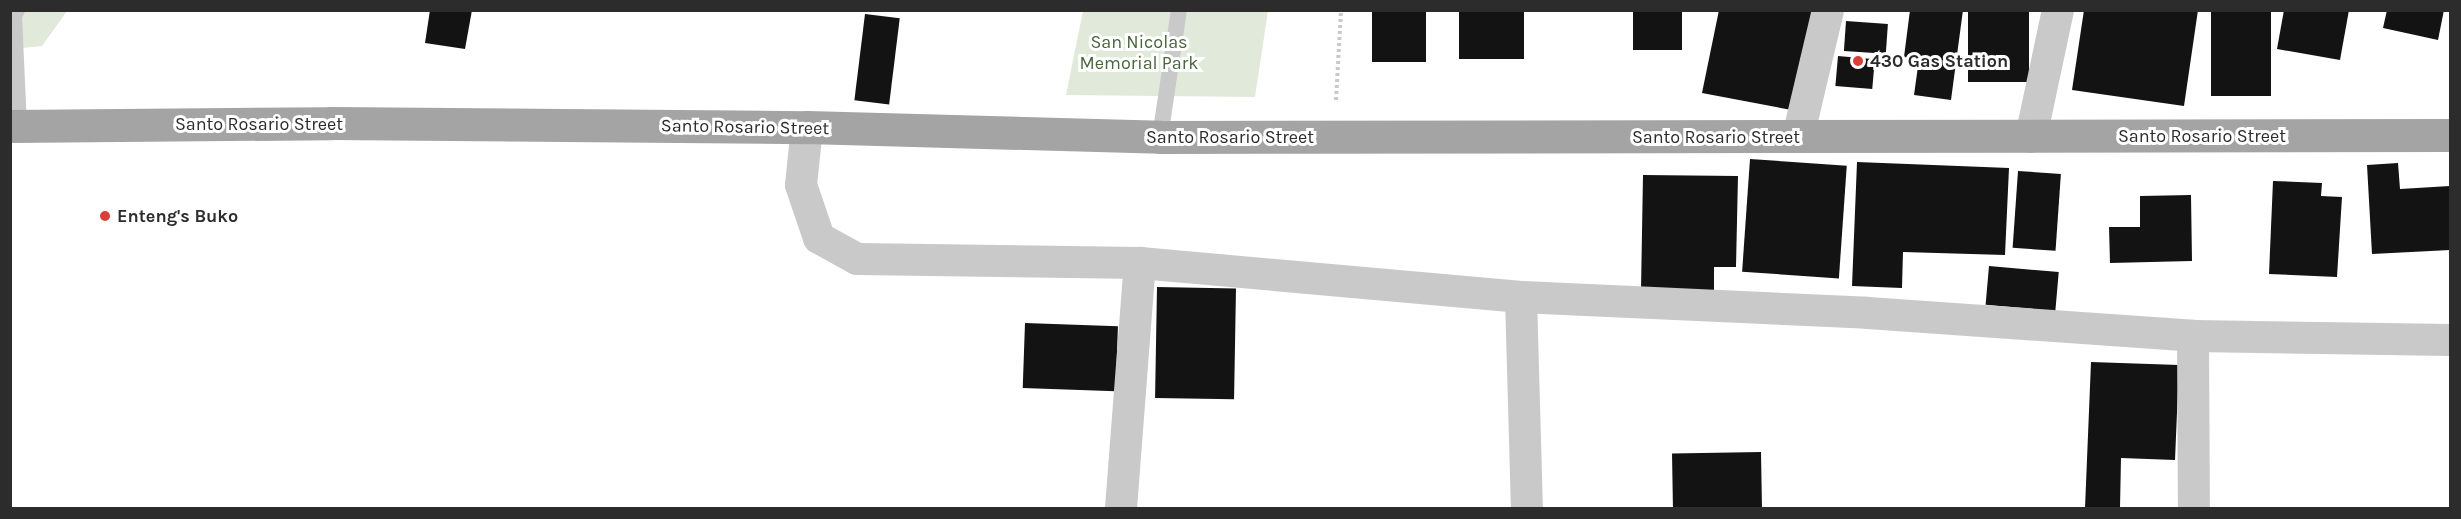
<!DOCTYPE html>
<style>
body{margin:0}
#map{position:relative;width:2461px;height:519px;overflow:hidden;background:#fff;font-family:Karla,sans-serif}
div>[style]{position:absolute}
.green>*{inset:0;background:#e0e9da}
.building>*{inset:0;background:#131313;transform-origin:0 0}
.path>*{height:4px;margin-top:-2px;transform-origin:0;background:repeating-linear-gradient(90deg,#c9c9c9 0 3px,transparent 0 6px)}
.service>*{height:16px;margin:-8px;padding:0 8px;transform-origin:8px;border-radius:8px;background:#c9c9c9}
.minor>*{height:32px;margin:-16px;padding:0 16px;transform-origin:16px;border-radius:16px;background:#c9c9c9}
.primary>*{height:33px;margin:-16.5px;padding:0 16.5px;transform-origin:16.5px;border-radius:16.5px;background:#a4a4a4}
.dots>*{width:16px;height:16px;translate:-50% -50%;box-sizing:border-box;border:3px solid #fff;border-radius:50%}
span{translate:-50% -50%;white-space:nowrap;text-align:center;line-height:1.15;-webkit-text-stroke:6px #fff;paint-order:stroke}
.park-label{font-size:18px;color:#4a643d}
.poi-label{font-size:18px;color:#2c2c2c;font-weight:700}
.left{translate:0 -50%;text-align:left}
.street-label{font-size:18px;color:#2c2c2c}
.frame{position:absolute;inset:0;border:12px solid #2c2c2c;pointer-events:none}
</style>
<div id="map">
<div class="green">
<i style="clip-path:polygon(11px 11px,67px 11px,42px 46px,11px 49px)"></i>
<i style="clip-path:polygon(1083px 11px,1268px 11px,1255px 97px,1066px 95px)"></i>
</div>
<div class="building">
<i style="clip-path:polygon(430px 10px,472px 10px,465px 49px,425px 43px)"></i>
<i style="left:1372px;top:10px;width:54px;height:52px"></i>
<i style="left:1459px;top:10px;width:65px;height:49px"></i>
<i style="left:1633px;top:10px;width:49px;height:40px"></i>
<i style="clip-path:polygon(1719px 10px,1816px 10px,1797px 111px,1702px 93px)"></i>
<i style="clip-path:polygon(1910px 10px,1963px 10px,1951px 100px,1914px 95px,1919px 59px,1904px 57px)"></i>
<i style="left:1968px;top:10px;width:61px;height:72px"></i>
<i style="clip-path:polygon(2084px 10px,2198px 10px,2184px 106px,2072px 90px)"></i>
<i style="left:2211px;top:10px;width:60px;height:86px"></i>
<i style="clip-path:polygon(2284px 10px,2349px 10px,2340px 60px,2277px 49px)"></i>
<i style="clip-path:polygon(2387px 10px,2444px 10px,2438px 40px,2383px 28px)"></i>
<i style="left:865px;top:14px;width:35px;height:87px;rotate:7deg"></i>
<i style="left:1846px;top:21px;width:42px;height:30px;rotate:4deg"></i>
<i style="left:1838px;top:56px;width:37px;height:30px;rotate:5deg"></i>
<i style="left:1750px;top:159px;width:97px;height:113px;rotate:4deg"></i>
<i style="clip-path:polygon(1857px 162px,2009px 168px,2005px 255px,1903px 252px,1902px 288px,1852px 286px)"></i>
<i style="clip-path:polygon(2398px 163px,2400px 189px,2450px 186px,2450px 250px,2372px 254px,2367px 165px)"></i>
<i style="left:2018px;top:171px;width:43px;height:77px;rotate:4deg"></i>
<i style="clip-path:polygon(1643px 175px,1738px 176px,1736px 267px,1714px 267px,1714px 291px,1641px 290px)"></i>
<i style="clip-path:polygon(2273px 181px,2322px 183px,2321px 196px,2342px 197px,2337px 277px,2269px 274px)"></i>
<i style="clip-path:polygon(2191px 195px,2192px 261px,2110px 263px,2109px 227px,2140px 227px,2140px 196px)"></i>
<i style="left:1989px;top:266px;width:70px;height:39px;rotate:5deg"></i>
<i style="left:1157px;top:287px;width:79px;height:111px;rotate:1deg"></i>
<i style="left:1025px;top:323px;width:93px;height:65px;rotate:2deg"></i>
<i style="clip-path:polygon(2091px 362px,2179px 365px,2175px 460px,2121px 458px,2120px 508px,2085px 508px)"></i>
<i style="left:1761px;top:452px;width:56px;height:89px;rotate:89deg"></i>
</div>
<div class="path">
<i style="left:1336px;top:100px;width:90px;rotate:-86.8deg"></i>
</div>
<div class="service">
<i style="left:17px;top:10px;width:7px;rotate:117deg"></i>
<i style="left:14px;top:16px;width:109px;rotate:87.4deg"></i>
<i style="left:1160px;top:137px;width:128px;rotate:-81.5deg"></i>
</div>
<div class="minor">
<i style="left:807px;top:127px;width:58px;rotate:95.9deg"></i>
<i style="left:801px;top:185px;width:56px;rotate:71.2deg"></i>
<i style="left:819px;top:238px;width:43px;rotate:28.9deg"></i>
<i style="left:857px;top:259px;width:283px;rotate:0.8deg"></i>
<i style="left:1140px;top:263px;width:383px;rotate:5.1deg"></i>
<i style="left:1521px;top:297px;width:347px;rotate:2.6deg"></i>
<i style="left:1868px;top:313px;width:326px;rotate:4deg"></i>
<i style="left:2193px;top:336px;width:172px;rotate:89.7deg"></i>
<i style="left:1798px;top:137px;width:130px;rotate:-76.7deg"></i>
<i style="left:2031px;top:137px;width:130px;rotate:-78deg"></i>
<i style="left:1521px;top:297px;width:211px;rotate:88.4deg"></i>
<i style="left:2193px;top:336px;width:257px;rotate:0.9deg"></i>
<i style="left:1121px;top:508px;width:246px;rotate:-85.6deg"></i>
</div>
<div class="primary">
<i style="left:10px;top:126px;width:321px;rotate:-0.5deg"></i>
<i style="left:331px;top:123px;width:476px;rotate:0.5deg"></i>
<i style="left:807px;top:127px;width:353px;rotate:1.6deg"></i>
<i style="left:1160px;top:137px;width:1290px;rotate:-0.09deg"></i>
</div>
<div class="dots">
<i style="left:1858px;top:61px;background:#d94138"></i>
<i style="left:105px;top:216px;background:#d94138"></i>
</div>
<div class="park-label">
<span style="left:1139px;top:53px">San Nicolas<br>Memorial Park</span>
</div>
<div class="poi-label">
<span class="left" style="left:1870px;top:61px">430 Gas Station</span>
<span class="left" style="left:117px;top:216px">Enteng's Buko</span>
</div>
<div class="street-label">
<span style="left:259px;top:124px">Santo Rosario Street</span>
<span style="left:745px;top:127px;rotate:1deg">Santo Rosario Street</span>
<span style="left:2202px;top:136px">Santo Rosario Street</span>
<span style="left:1230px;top:137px">Santo Rosario Street</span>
<span style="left:1716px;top:137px">Santo Rosario Street</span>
</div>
<div class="frame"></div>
</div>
